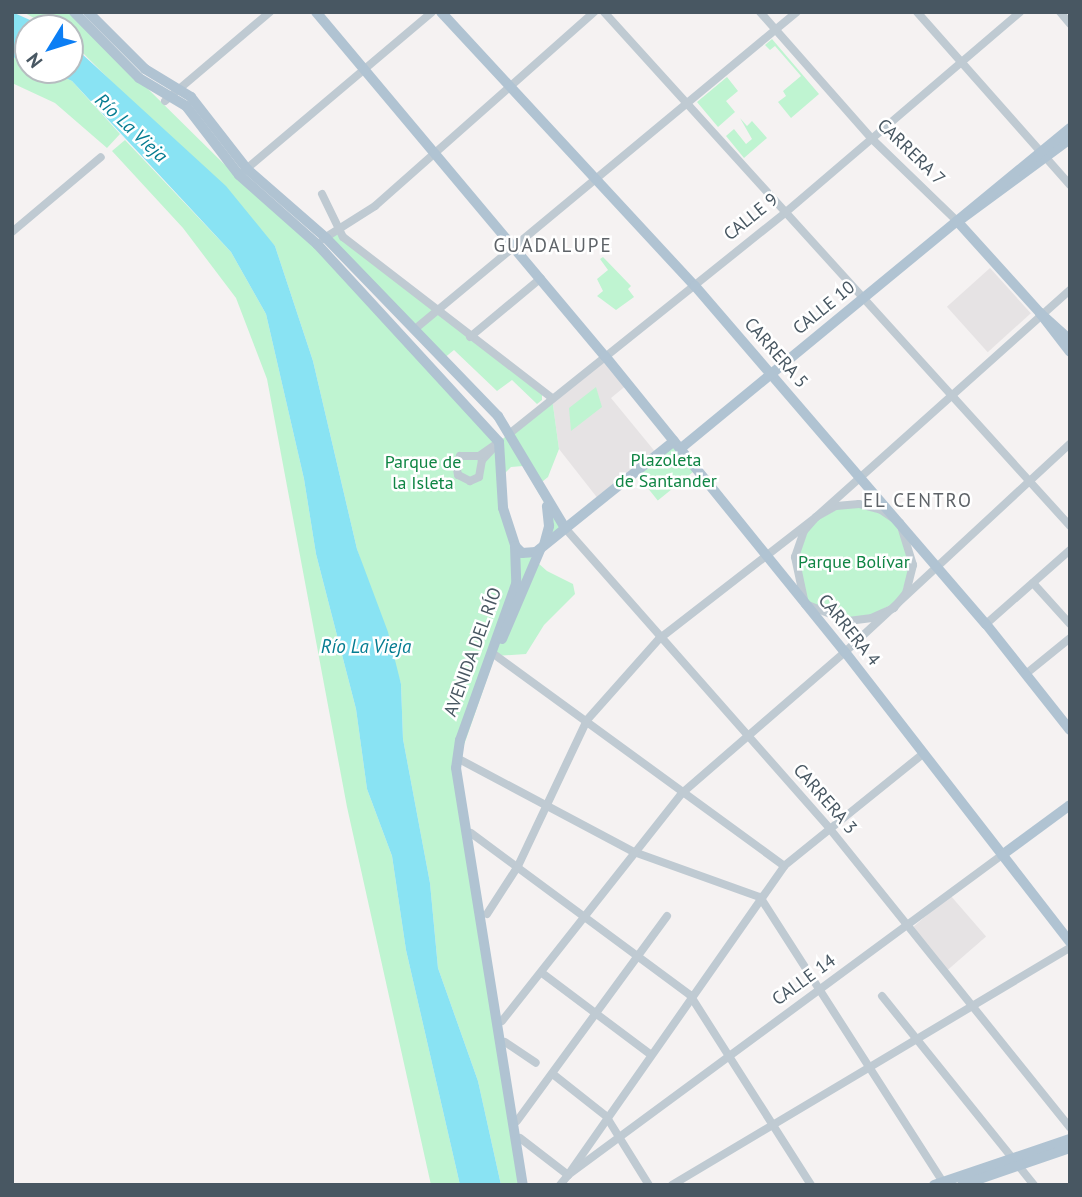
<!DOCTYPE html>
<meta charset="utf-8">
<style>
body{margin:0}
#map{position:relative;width:1082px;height:1197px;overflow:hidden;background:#f5f2f2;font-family:"PT Sans",sans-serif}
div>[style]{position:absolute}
.education>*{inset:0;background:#e6e3e4;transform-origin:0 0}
.green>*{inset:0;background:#bff4d1;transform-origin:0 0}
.water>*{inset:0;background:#89e3f3}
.minor>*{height:8px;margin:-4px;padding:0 4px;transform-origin:4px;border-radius:4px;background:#bfcad2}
.major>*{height:10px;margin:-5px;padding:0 5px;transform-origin:5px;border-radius:5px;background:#b0c3d2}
span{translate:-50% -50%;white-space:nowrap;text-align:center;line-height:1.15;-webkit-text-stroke:5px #fff;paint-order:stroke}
.street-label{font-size:18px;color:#485762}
.park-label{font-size:18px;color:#108544}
.water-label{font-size:19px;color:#057c91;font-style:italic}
.neighbourhood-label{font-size:19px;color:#5e6368;letter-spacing:2px}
.frame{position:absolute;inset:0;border:14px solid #485762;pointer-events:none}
.north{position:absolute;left:14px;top:14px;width:70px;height:70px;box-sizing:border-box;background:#fff;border:2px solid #b6bcc0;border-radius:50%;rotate:232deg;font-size:19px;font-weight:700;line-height:28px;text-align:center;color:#485762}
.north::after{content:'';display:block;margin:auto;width:24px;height:32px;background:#0c7ef4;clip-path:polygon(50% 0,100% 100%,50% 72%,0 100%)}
</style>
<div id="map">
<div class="education">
<i style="left:990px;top:268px;width:61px;height:58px;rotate:48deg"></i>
<i style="clip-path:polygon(605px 356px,628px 384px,611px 398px,657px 454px,599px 500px,559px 449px,552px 398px)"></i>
<i style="left:950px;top:895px;width:55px;height:53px;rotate:49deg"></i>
</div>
<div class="green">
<i style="clip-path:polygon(23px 12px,70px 12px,223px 163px,317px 244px,499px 442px,552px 398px,559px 449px,548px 477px,537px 486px,565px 528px,543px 547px,548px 509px,523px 466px,511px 467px,503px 475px,512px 540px,547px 571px,573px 584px,575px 594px,544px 625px,526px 654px,495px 656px,456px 768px,521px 1185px,501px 1185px,478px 1081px,438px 968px,430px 883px,403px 739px,401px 684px,357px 549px,313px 361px,275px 246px,70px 40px,70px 28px,52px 28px)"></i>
<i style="clip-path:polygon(772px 39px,819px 94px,791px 118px,778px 102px,786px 96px,783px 91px,801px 76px,775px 46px,770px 50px,765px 45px)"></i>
<i style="clip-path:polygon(12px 57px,28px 62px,28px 70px,48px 70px,72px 81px,120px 134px,107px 148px,55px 103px,12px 83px)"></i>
<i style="clip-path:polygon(727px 77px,738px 91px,726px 101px,735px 112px,718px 127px,697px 102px)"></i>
<i style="clip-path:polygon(740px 118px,747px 126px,752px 121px,767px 138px,744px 158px,726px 136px,734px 129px,746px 144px,752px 139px)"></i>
<i style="clip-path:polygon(125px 140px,231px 252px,266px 314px,304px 479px,316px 554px,356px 709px,367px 789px,392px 856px,406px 950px,460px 1185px,431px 1185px,347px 807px,267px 379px,236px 298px,183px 228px,112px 151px)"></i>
<i style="clip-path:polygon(340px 229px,343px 237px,542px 391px,542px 400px,537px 404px,512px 380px,497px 391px,454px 350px,443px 359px,326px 238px)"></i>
<i style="clip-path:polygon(603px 257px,631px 286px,628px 289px,634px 297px,616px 310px,597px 296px,603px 291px,597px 279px,608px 270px,600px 259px)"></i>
<i style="clip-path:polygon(596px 387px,602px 407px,571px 431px,569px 408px)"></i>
<i style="left:674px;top:441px;width:36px;height:50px;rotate:51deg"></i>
<i style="clip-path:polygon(847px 504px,890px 516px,913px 556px,900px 600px,860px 621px,805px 604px,795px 567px,810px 524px)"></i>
</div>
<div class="water">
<i style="clip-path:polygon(12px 12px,48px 28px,28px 28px,28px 62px,12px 57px)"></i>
<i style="clip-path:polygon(70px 43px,226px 186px,275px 246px,313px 361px,357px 549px,388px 632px,401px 684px,403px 739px,430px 883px,438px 968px,478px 1081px,501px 1185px,460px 1185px,406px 950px,392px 856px,367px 789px,356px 709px,316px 554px,304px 479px,266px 314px,231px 252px,72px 81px,48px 70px,70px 70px)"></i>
</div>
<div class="minor">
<i style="left:604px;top:12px;width:694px;rotate:47.8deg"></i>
<i style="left:760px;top:12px;width:168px;rotate:48.6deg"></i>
<i style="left:871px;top:138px;width:120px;rotate:44deg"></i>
<i style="left:917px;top:12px;width:231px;rotate:48.5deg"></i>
<i style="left:1060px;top:12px;width:16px;rotate:50deg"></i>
<i style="left:165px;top:101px;width:138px;rotate:-40.3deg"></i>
<i style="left:244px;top:171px;width:246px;rotate:-40.2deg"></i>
<i style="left:322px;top:194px;width:48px;rotate:64deg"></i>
<i style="left:343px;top:237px;width:264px;rotate:37.6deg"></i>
<i style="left:12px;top:232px;width:116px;rotate:-40.1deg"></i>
<i style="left:323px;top:239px;width:62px;rotate:-32.4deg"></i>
<i style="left:375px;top:206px;width:293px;rotate:-41.5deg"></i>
<i style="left:415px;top:329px;width:496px;rotate:-39.7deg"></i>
<i style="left:470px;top:337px;width:92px;rotate:-39.7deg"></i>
<i style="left:509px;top:434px;width:355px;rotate:-38.7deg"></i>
<i style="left:786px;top:212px;width:308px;rotate:-40.5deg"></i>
<i style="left:499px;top:442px;width:25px;rotate:133deg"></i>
<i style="left:482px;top:460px;width:17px;rotate:100deg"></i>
<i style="left:479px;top:477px;width:10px;rotate:156deg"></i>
<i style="left:470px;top:481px;width:13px;rotate:-153deg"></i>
<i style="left:458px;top:475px;width:11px;rotate:-100deg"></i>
<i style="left:456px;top:464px;width:9px;rotate:-63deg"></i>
<i style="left:460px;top:456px;width:19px"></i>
<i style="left:479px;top:456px;width:24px;rotate:-35deg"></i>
<i style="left:859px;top:504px;width:23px;rotate:15deg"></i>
<i style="left:881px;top:510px;width:23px;rotate:34deg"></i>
<i style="left:900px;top:523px;width:44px;rotate:72.8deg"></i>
<i style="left:913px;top:565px;width:29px;rotate:104deg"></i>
<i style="left:906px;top:593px;width:19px;rotate:129deg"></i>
<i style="left:894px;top:608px;width:24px;rotate:156deg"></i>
<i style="left:872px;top:618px;width:24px;rotate:173deg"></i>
<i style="left:848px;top:621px;width:46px;rotate:-158.4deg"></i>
<i style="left:805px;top:604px;width:48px;rotate:-102deg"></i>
<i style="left:795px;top:557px;width:28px;rotate:-71deg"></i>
<i style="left:804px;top:531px;width:18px;rotate:-49deg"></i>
<i style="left:816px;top:517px;width:23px;rotate:-29deg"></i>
<i style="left:836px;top:506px;width:23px;rotate:-5deg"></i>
<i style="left:565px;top:528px;width:401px;rotate:48.6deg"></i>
<i style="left:830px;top:829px;width:383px;rotate:51.2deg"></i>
<i style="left:1033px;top:583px;width:55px;rotate:47.9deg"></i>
<i style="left:986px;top:624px;width:112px;rotate:-41.4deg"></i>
<i style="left:495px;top:655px;width:358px;rotate:36.1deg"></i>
<i style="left:1027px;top:673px;width:55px;rotate:-39.1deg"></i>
<i style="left:457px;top:758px;width:200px;rotate:28deg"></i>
<i style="left:634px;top:852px;width:134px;rotate:19.7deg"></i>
<i style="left:760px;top:897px;width:342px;rotate:57.3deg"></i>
<i style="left:471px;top:833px;width:272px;rotate:36.5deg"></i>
<i style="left:690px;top:995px;width:225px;rotate:57.5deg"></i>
<i style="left:487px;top:914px;width:57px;rotate:-57.1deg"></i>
<i style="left:518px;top:866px;width:161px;rotate:-64.7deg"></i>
<i style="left:587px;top:720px;width:108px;rotate:-48.4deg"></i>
<i style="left:659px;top:639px;width:199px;rotate:-37.8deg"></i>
<i style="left:816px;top:517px;width:341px;rotate:-41.8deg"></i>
<i style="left:542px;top:973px;width:135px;rotate:36.9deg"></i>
<i style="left:882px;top:996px;width:243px;rotate:51.2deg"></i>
<i style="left:502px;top:1021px;width:289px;rotate:-51.7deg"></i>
<i style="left:681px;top:794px;width:217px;rotate:-40.9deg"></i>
<i style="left:845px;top:652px;width:306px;rotate:-42.8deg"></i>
<i style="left:505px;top:1042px;width:37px;rotate:34deg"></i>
<i style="left:554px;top:1075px;width:66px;rotate:38.3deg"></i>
<i style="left:606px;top:1116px;width:81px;rotate:58.1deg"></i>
<i style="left:517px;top:1121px;width:254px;rotate:-53.8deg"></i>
<i style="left:520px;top:1138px;width:61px;rotate:37.6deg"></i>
<i style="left:568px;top:1175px;width:377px;rotate:-55deg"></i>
<i style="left:784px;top:866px;width:179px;rotate:-38.9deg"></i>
<i style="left:560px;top:1185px;width:13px;rotate:-51deg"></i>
<i style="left:568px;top:1175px;width:539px;rotate:-36.4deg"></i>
<i style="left:672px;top:1185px;width:463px;rotate:-30.8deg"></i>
</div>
<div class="major">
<i style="left:74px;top:12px;width:93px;rotate:45.4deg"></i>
<i style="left:139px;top:78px;width:55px;rotate:30.8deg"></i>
<i style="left:186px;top:106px;width:87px;rotate:52.5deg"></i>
<i style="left:239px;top:175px;width:104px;rotate:41.5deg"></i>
<i style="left:317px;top:244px;width:269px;rotate:47.4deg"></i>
<i style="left:499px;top:442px;width:66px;rotate:86.5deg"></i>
<i style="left:503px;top:508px;width:40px;rotate:72deg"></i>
<i style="left:515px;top:546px;width:38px;rotate:88deg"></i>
<i style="left:516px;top:584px;width:166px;rotate:109.7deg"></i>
<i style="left:460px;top:740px;width:28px;rotate:98deg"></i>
<i style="left:456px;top:768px;width:422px;rotate:80.9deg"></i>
<i style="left:88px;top:12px;width:81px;rotate:45deg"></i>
<i style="left:145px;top:69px;width:54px;rotate:31.3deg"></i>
<i style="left:191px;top:97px;width:91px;rotate:52.1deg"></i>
<i style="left:247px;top:169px;width:105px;rotate:41.1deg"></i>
<i style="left:326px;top:238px;width:248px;rotate:46deg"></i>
<i style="left:498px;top:416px;width:131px;rotate:59.1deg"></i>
<i style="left:316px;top:12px;width:449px;rotate:50deg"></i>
<i style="left:605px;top:356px;width:381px;rotate:51deg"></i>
<i style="left:845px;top:652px;width:367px;rotate:52.2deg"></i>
<i style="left:441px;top:12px;width:374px;rotate:47.2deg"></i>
<i style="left:695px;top:286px;width:446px;rotate:49.3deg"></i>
<i style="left:986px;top:624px;width:135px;rotate:51.6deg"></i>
<i style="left:960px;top:220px;width:137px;rotate:-36.4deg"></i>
<i style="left:957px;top:221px;width:124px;rotate:47.9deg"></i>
<i style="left:1040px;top:313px;width:49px;rotate:52.4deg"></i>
<i style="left:1040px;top:313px;width:40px;rotate:42deg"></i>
<i style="left:680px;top:449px;width:505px;rotate:-39.46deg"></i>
<i style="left:544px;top:545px;width:20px;rotate:-75deg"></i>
<i style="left:549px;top:526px;width:20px;rotate:-96deg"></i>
<i style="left:515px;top:546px;width:10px;rotate:45deg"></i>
<i style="left:522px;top:553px;width:14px;rotate:-4deg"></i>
<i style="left:536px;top:552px;width:177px;rotate:-38.8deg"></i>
<i style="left:502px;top:639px;width:97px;rotate:-66.9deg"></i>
<i style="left:1002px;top:855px;width:84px;rotate:-36.3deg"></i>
<i style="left:934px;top:1185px;width:144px;rotate:-18.7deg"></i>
<i style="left:962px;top:1185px;width:114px;rotate:-18.9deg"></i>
</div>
<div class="street-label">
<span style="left:911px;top:152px;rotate:44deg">CARRERA 7</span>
<span style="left:751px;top:217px;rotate:-39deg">CALLE 9</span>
<span style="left:824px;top:308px;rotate:-39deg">CALLE 10</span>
<span style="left:776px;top:353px;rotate:49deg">CARRERA 5</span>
<span style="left:849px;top:630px;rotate:51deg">CARRERA 4</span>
<span style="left:473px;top:652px;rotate:-70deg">AVENIDA DEL RÍO</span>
<span style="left:825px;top:799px;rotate:49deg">CARRERA 3</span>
<span style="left:804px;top:980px;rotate:-36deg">CALLE 14</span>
</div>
<div class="park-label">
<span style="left:666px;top:471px">Plazoleta<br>de Santander</span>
<span style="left:423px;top:473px">Parque de<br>la Isleta</span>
<span style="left:854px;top:562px">Parque Bolívar</span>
</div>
<div class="water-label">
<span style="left:131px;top:128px;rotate:43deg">Río La Vieja</span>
<span style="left:366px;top:647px">Río La Vieja</span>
</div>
<div class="neighbourhood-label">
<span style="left:553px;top:246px">GUADALUPE</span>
<span style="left:918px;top:501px">EL CENTRO</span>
</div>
<div class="frame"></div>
<div class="north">N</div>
</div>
